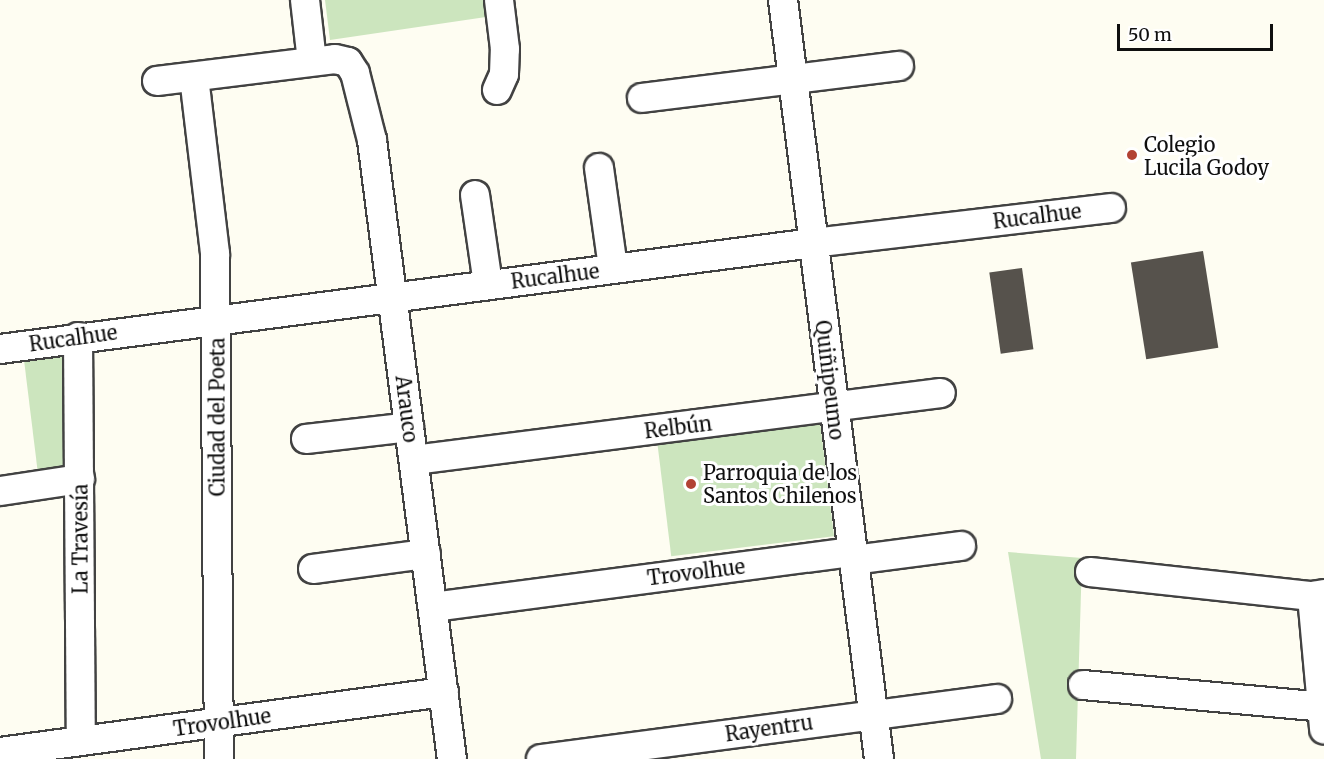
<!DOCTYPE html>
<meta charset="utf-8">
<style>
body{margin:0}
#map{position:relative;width:1324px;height:759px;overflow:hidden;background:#fefdf2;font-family:Merriweather,serif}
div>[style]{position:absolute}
.green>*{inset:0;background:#cce5be;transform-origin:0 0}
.building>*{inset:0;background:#56524c;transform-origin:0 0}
.roads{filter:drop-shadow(2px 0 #424242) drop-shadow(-2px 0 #424242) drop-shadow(0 2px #424242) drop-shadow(0 -2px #424242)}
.minor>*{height:28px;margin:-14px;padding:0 14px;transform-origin:14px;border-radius:14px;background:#fff}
.dots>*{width:16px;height:16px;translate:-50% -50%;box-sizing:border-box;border:3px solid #fff;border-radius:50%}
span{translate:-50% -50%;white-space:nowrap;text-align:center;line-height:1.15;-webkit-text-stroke:6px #fff;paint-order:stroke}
.poi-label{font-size:20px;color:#0f0f0f}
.left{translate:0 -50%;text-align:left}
.street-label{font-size:20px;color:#0f0f0f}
.scale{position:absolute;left:1117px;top:24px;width:156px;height:27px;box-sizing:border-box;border:3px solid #0f0f0f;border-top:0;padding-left:8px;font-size:18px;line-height:21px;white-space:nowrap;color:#0f0f0f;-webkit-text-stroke:4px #fff;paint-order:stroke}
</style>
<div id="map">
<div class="green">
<i style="clip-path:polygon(325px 0,484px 0,486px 17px,330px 40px)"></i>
<i style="clip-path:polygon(71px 354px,70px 470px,38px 474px,24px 360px)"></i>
<i style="left:820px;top:422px;width:115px;height:164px;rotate:83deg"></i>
<i style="clip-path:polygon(1008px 552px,1082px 558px,1076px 759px,1041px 759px)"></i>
</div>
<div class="building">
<i style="left:1203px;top:251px;width:98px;height:73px;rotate:81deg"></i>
<i style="left:1022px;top:268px;width:82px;height:33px;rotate:82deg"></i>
</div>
<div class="roads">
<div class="minor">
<i style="left:305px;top:0;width:61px;rotate:83.5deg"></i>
<i style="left:783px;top:0;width:765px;rotate:82.79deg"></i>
<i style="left:194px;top:77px;width:178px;rotate:83.2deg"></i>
<i style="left:215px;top:254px;width:505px;rotate:89.55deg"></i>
<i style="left:157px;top:81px;width:179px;rotate:-7deg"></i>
<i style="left:335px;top:59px;width:13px;rotate:13deg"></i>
<i style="left:348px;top:62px;width:13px;rotate:58deg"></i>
<i style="left:355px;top:73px;width:69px;rotate:75.8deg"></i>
<i style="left:372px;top:140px;width:624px;rotate:82.64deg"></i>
<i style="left:497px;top:90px;width:17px;rotate:-66deg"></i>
<i style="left:504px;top:74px;width:25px;rotate:-88deg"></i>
<i style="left:505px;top:49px;width:49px;rotate:-97deg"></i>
<i style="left:642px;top:98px;width:259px;rotate:-7.1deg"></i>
<i style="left:599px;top:168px;width:101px;rotate:82deg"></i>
<i style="left:475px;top:195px;width:90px;rotate:81.7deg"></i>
<i style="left:78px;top:337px;width:404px;rotate:89.6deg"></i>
<i style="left:0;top:349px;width:820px;rotate:-7.43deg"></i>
<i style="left:813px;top:243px;width:300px;rotate:-6.7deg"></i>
<i style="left:306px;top:439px;width:104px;rotate:-6.6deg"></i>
<i style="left:414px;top:460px;width:531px;rotate:-7.25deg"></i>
<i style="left:0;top:491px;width:81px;rotate:-8.5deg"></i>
<i style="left:853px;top:560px;width:109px;rotate:-7.4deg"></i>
<i style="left:313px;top:569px;width:114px;rotate:-7.6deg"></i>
<i style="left:1090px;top:572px;width:223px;rotate:6.2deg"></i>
<i style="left:1312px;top:596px;width:12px;rotate:-9deg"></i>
<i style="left:1324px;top:597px;width:12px;rotate:-175deg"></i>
<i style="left:1312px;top:596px;width:134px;rotate:84.8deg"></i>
<i style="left:433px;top:607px;width:423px;rotate:-7.5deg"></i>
<i style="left:1083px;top:685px;width:242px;rotate:5.2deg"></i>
<i style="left:0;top:752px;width:448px;rotate:-7.7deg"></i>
<i style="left:541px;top:759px;width:460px;rotate:-7.5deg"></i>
</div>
</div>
<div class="dots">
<i style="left:1132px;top:155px;background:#b24234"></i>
<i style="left:691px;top:484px;background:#b24234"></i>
</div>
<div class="poi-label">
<span class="left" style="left:1144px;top:156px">Colegio<br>Lucila Godoy</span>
<span class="left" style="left:703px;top:484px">Parroquia de los<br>Santos Chilenos</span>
</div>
<div class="street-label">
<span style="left:1037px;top:216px;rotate:-7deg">Rucalhue</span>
<span style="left:555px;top:276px;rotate:-7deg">Rucalhue</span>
<span style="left:73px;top:338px;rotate:-8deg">Rucalhue</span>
<span style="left:830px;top:380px;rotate:83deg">Quiñipeumo</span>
<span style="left:407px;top:409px;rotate:83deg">Arauco</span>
<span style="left:217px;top:417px;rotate:-90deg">Ciudad del Poeta</span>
<span style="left:678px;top:427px;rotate:-7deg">Relbún</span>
<span style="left:80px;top:539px;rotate:-90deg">La Travesía</span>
<span style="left:696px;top:572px;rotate:-7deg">Trovolhue</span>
<span style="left:222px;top:722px;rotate:-8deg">Trovolhue</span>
<span style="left:769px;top:728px;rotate:-8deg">Rayentru</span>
</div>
<div class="scale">50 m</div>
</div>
